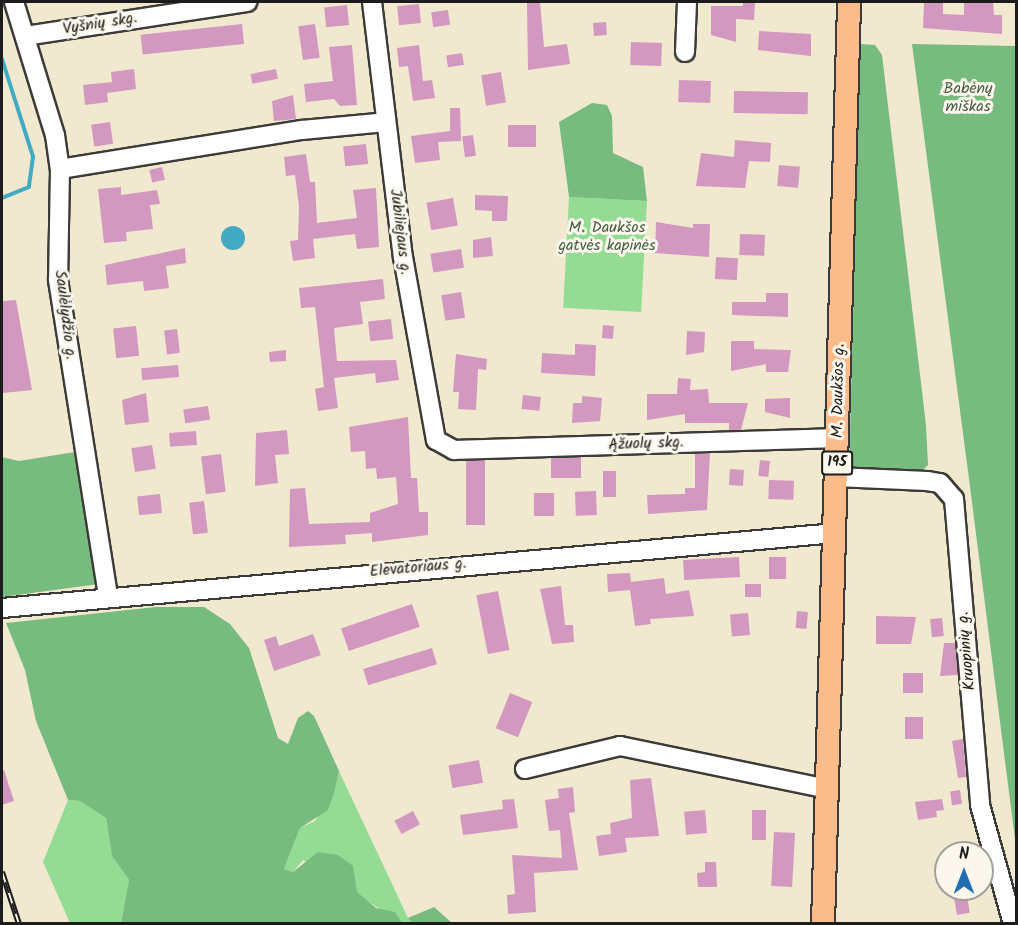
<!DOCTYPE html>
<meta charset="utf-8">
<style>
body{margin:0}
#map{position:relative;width:1018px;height:925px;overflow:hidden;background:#f0e9cf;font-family:Kalam,sans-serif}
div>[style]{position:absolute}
.green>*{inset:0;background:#94db94;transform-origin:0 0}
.forest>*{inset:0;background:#77bb7e}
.water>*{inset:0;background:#43aac3}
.round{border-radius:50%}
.stream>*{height:4px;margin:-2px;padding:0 2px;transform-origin:2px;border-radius:2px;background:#43aac3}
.building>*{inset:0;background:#d298bf;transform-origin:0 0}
.roads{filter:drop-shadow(2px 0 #3c3b37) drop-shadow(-2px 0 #3c3b37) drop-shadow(0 2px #3c3b37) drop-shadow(0 -2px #3c3b37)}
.minor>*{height:18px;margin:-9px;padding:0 9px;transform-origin:9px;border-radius:9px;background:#fff}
.major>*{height:22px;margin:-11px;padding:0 11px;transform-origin:11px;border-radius:11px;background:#f9bc8a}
.rail>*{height:6px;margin-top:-3px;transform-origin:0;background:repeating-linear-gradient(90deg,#fbf7ec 0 11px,#1c1c1c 0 22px);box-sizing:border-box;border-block:2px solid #1c1c1c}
span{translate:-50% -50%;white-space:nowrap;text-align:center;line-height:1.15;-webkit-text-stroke:6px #fbf7ec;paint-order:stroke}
.shield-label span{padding:2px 4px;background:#fbf7ec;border:2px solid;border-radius:4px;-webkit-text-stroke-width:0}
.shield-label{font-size:15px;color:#1c1c1c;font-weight:700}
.street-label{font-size:16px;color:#1c1c1c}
.park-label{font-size:16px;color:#465f46}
.frame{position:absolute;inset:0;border:3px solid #1c1c1c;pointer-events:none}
.north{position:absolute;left:934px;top:841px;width:60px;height:60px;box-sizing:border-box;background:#fbf7ec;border:2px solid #a29f99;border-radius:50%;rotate:0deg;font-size:16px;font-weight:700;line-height:24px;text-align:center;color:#1c1c1c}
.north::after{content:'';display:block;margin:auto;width:21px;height:27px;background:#1f6fb2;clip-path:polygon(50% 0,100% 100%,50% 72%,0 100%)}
</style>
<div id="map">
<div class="green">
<i style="left:569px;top:197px;width:78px;height:111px;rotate:3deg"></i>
<i style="clip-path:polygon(339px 771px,408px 918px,412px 923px,402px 923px,303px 860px,293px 872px,284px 869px,300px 828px,315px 821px,335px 790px)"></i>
<i style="clip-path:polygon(68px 800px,80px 801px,106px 818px,112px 856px,129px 880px,121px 923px,70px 923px,43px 862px)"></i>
</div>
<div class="forest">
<i style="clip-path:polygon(860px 44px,875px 45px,882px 55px,926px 425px,928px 465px,918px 475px,849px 473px)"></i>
<i style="clip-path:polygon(912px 44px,1016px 46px,1016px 847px,969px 479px)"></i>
<i style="clip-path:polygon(592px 103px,607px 105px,612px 116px,613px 153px,643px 167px,647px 201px,569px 197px,559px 122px)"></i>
<i style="clip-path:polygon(81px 451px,99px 584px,2px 597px,2px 457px,19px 461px)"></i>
<i style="clip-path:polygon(156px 607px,204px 607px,230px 624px,249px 648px,278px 738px,288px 744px,298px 718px,308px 711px,314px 716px,339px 771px,335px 790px,328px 810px,300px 828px,284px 869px,293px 872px,318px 852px,338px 855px,353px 866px,357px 892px,376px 908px,395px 912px,402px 923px,121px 923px,129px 880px,112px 856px,106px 818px,80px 801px,68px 800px,36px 721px,25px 670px,6px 623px)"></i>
<i style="clip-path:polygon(434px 907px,452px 923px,412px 923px,408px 918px)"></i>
</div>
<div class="water">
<i class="round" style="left:221px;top:226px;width:24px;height:24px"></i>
</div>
<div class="stream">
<i style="left:2px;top:59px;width:103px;rotate:72.4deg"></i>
<i style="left:33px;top:157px;width:30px;rotate:98deg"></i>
<i style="left:29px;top:187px;width:29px;rotate:158deg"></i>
</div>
<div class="building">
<i style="clip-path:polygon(527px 2px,540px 2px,544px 47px,567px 44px,570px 64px,528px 70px)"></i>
<i style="clip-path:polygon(743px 2px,755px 2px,754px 20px,736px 19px,736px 42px,711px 35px,711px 6px,743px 6px)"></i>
<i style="clip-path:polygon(924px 2px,943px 2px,943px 14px,964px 15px,964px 2px,993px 2px,994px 15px,1002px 15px,1002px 34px,923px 28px)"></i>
<i style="left:419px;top:4px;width:19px;height:22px;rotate:84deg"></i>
<i style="left:347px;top:5px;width:20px;height:23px;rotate:84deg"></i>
<i style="left:448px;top:10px;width:15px;height:17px;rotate:82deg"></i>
<i style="left:606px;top:22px;width:13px;height:13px;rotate:86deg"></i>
<i style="left:242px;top:24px;width:20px;height:102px;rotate:84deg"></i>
<i style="left:315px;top:24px;width:34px;height:17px;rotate:82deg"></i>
<i style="clip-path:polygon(759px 31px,811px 34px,811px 56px,758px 50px)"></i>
<i style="left:631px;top:42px;width:31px;height:23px;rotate:2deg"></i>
<i style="clip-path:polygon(352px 45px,357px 105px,340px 106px,334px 99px,306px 102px,304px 84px,333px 81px,329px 47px)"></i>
<i style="clip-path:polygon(419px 45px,423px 81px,432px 80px,435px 98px,413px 101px,408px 66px,399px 67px,397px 48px)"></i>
<i style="left:462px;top:53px;width:12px;height:16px;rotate:81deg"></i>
<i style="clip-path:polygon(134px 69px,136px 89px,107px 93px,108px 102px,85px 105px,83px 85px,112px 82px,111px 72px)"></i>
<i style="left:276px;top:69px;width:10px;height:26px;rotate:79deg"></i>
<i style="left:501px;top:72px;width:31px;height:20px;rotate:81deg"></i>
<i style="left:679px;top:80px;width:32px;height:22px;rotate:2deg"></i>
<i style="left:734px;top:91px;width:74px;height:22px;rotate:1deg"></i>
<i style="clip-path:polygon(293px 95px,296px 119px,274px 121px,272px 101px)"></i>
<i style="clip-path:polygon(450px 108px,460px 108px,461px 141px,438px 142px,440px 160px,415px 163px,411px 136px,450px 131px)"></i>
<i style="left:110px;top:122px;width:22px;height:19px;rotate:82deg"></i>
<i style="left:508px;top:125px;width:28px;height:22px"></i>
<i style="left:473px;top:135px;width:21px;height:11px;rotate:82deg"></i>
<i style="clip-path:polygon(735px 140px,771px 143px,770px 162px,749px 161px,745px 188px,696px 186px,701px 153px,734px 157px)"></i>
<i style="left:366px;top:144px;width:20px;height:23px;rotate:84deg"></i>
<i style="clip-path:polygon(306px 154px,310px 182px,315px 182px,317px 223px,357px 218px,353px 190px,376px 188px,379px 247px,357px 249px,355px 234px,313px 239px,315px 258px,293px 261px,290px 241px,298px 240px,299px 207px,295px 175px,286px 176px,284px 157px)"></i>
<i style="left:779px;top:165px;width:21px;height:21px;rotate:5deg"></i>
<i style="left:162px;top:167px;width:13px;height:13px;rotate:77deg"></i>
<i style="clip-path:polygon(121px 187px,121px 195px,157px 190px,160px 204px,150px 205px,153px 229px,126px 232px,127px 241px,104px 243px,98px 189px)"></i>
<i style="clip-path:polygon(475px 195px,508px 196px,507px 221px,492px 221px,492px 211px,475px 210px)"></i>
<i style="left:453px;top:198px;width:28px;height:27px;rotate:80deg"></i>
<i style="clip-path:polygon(656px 222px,693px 228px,693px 224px,710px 224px,709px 257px,655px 253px)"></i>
<i style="left:740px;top:234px;width:25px;height:21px;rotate:2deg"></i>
<i style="clip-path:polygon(491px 237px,493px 256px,473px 258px,473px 240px)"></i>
<i style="clip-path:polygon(185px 248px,186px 263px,166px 266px,169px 288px,144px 291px,143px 281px,107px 285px,105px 265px)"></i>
<i style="left:461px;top:249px;width:19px;height:31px;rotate:81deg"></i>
<i style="left:716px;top:257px;width:22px;height:22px;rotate:3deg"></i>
<i style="clip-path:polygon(383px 279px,385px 299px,360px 302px,363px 324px,334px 328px,337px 361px,396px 360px,399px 380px,376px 383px,375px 373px,334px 378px,338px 408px,318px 411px,315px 389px,324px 387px,315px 307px,301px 308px,299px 288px)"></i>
<i style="left:461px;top:292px;width:26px;height:20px;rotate:81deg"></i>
<i style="clip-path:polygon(766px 293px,788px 293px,788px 317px,732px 315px,732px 302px,766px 302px)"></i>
<i style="clip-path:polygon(16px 300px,32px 390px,3px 393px,2px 301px)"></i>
<i style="left:391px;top:319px;width:20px;height:23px;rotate:84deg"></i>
<i style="left:603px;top:325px;width:11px;height:13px;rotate:5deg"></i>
<i style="left:136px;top:326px;width:30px;height:23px;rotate:84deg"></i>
<i style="left:177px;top:329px;width:24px;height:13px;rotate:83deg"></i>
<i style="clip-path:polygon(687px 331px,705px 332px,704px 352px,686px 355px)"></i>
<i style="clip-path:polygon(731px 341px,754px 341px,754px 349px,791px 350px,788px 372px,766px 372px,766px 364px,731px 371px)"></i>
<i style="clip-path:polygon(575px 344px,596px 345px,595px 376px,541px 373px,542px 353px,575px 355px)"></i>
<i style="clip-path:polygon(286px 350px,286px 361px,270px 362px,269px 352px)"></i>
<i style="clip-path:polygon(456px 354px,487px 359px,486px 370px,478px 369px,476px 410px,458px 409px,459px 392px,453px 392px)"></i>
<i style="left:178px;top:365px;width:12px;height:37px;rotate:85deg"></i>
<i style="clip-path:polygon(678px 378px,691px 379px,690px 390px,708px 389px,709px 403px,748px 403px,741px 430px,729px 430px,729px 423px,685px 423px,685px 414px,647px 420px,647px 394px,677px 394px)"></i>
<i style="clip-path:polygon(146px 393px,149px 422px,125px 425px,122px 400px)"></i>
<i style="left:523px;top:395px;width:18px;height:14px;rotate:6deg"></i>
<i style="clip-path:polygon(582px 396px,602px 398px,600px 421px,572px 423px,573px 403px,582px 403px)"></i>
<i style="clip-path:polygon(790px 398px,790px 418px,765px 412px,765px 399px)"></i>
<i style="left:208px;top:406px;width:14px;height:25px;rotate:82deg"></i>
<i style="clip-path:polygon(408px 417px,411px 478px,417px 478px,419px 512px,428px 512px,428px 535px,372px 542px,372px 533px,345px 535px,346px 544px,289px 547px,290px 489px,305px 488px,309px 524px,370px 522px,370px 513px,398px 504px,396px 477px,377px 479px,376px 468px,366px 469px,365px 451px,351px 452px,349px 427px)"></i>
<i style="clip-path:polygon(287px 430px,289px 454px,275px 455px,278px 483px,255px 486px,256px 433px)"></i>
<i style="left:196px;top:431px;width:14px;height:27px;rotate:86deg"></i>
<i style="left:152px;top:445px;width:24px;height:21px;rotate:81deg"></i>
<i style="clip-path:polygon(710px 453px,707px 510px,648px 514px,647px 495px,685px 494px,685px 488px,695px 488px,695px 454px)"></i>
<i style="left:221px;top:454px;width:38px;height:20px;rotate:83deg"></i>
<i style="left:581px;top:457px;width:21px;height:30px;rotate:90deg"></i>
<i style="left:485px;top:460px;width:65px;height:19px;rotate:90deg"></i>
<i style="left:760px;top:460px;width:10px;height:16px;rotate:6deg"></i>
<i style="left:730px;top:469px;width:14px;height:16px;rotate:4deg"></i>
<i style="left:603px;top:471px;width:13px;height:26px"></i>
<i style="left:769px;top:480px;width:25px;height:19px;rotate:2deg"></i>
<i style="left:596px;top:491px;width:24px;height:21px;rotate:88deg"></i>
<i style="left:534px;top:493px;width:20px;height:23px"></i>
<i style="left:160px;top:494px;width:19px;height:23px;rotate:84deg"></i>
<i style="left:204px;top:501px;width:32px;height:15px;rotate:83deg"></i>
<i style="left:739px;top:557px;width:20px;height:56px;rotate:87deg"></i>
<i style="left:769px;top:557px;width:17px;height:22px"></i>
<i style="clip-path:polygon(630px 573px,631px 582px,664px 578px,666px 594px,689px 590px,694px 616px,650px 619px,651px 624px,635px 626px,630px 590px,608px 592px,607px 574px)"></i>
<i style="left:745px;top:584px;width:16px;height:13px"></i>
<i style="clip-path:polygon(561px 586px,565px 625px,573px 625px,574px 642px,552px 644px,540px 589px)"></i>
<i style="left:498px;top:591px;width:60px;height:22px;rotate:79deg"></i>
<i style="left:412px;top:604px;width:24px;height:75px;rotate:71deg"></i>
<i style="left:797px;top:611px;width:11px;height:17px;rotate:5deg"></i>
<i style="left:748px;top:613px;width:22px;height:18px;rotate:85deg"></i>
<i style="clip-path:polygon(876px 616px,916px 617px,911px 644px,876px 644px)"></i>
<i style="left:942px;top:618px;width:18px;height:12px;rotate:84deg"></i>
<i style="clip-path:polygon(313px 634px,321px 655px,274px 671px,264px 640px,276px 636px,279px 646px)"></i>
<i style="clip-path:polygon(944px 643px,955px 643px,958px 675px,940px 676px)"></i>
<i style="left:432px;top:648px;width:17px;height:72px;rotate:73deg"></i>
<i style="left:903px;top:673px;width:20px;height:20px"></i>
<i style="left:510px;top:693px;width:24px;height:38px;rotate:22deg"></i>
<i style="left:905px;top:717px;width:18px;height:22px"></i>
<i style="clip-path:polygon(963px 739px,966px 777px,958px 778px,952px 741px)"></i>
<i style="left:479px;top:760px;width:23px;height:31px;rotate:80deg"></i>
<i style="clip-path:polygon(4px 770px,14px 801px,2px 805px,2px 771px)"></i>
<i style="clip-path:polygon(651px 778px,659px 836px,625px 838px,627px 852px,599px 856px,596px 836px,611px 834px,610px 823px,632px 818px,630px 780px)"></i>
<i style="clip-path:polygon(573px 787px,575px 812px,569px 813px,578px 870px,534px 873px,536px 912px,508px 914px,507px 895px,515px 894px,512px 855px,562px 858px,560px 830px,549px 831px,545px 800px,559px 798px,558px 789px)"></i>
<i style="left:960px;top:790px;width:14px;height:10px;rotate:82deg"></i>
<i style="clip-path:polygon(514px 799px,518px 828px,463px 835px,460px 815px,503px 809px,502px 800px)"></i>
<i style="clip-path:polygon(942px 799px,944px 810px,936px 811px,937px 817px,918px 820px,915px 802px)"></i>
<i style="left:705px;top:810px;width:23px;height:21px;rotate:85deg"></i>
<i style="left:752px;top:810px;width:14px;height:30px"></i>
<i style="left:413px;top:811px;width:15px;height:21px;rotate:62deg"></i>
<i style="left:774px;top:832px;width:21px;height:54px;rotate:3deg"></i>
<i style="clip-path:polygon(705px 862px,716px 862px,717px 887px,698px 887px,697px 873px,705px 872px)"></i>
<i style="left:966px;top:891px;width:22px;height:13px;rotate:80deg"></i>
</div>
<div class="roads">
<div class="minor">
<i style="left:14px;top:2px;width:139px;rotate:72.9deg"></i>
<i style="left:55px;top:135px;width:34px;rotate:82deg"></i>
<i style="left:60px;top:169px;width:111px;rotate:91deg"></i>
<i style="left:58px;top:280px;width:321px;rotate:81deg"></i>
<i style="left:372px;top:2px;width:257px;rotate:83.1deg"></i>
<i style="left:403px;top:257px;width:186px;rotate:79.8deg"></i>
<i style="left:436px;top:440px;width:21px;rotate:29deg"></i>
<i style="left:454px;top:450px;width:384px;rotate:-1.8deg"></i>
<i style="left:25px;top:36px;width:225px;rotate:-8.7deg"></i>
<i style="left:685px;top:52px;width:50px;rotate:-87.7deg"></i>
<i style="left:60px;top:169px;width:245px;rotate:-9.2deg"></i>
<i style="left:302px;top:130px;width:84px;rotate:-5.4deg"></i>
<i style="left:836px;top:477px;width:91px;rotate:2.5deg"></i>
<i style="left:927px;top:481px;width:13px;rotate:9deg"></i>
<i style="left:940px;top:483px;width:21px;rotate:49deg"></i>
<i style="left:954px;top:499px;width:307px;rotate:85.1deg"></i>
<i style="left:980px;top:805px;width:123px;rotate:74.5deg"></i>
<i style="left:2px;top:608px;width:836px;rotate:-5.14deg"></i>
<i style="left:525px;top:769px;width:98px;rotate:-13.6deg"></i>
<i style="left:620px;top:746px;width:211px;rotate:11.7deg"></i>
</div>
<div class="major">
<i style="left:823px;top:924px;width:922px;rotate:-88.38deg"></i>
</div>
</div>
<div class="rail">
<i style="left:2px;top:872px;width:55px;rotate:71.9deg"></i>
</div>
<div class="shield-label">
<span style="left:837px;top:463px">195</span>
</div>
<div class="street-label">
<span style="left:100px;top:24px;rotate:-9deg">Vyšnių skg.</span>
<span style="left:400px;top:232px;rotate:83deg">Jubiliejaus g.</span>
<span style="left:65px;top:315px;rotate:83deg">Saulėlydžio g.</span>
<span style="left:839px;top:391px;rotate:-89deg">M. Daukšos g.</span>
<span style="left:646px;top:444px;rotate:-2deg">Ąžuolų skg.</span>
<span style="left:418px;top:568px;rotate:-5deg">Elevatoriaus g.</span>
<span style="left:967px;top:651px;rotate:-95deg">Kruopinių g.</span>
</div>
<div class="park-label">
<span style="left:968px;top:98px">Babėnų<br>miškas</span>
<span style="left:607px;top:237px">M. Daukšos<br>gatvės kapinės</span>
</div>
<div class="frame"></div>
<div class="north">N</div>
</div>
